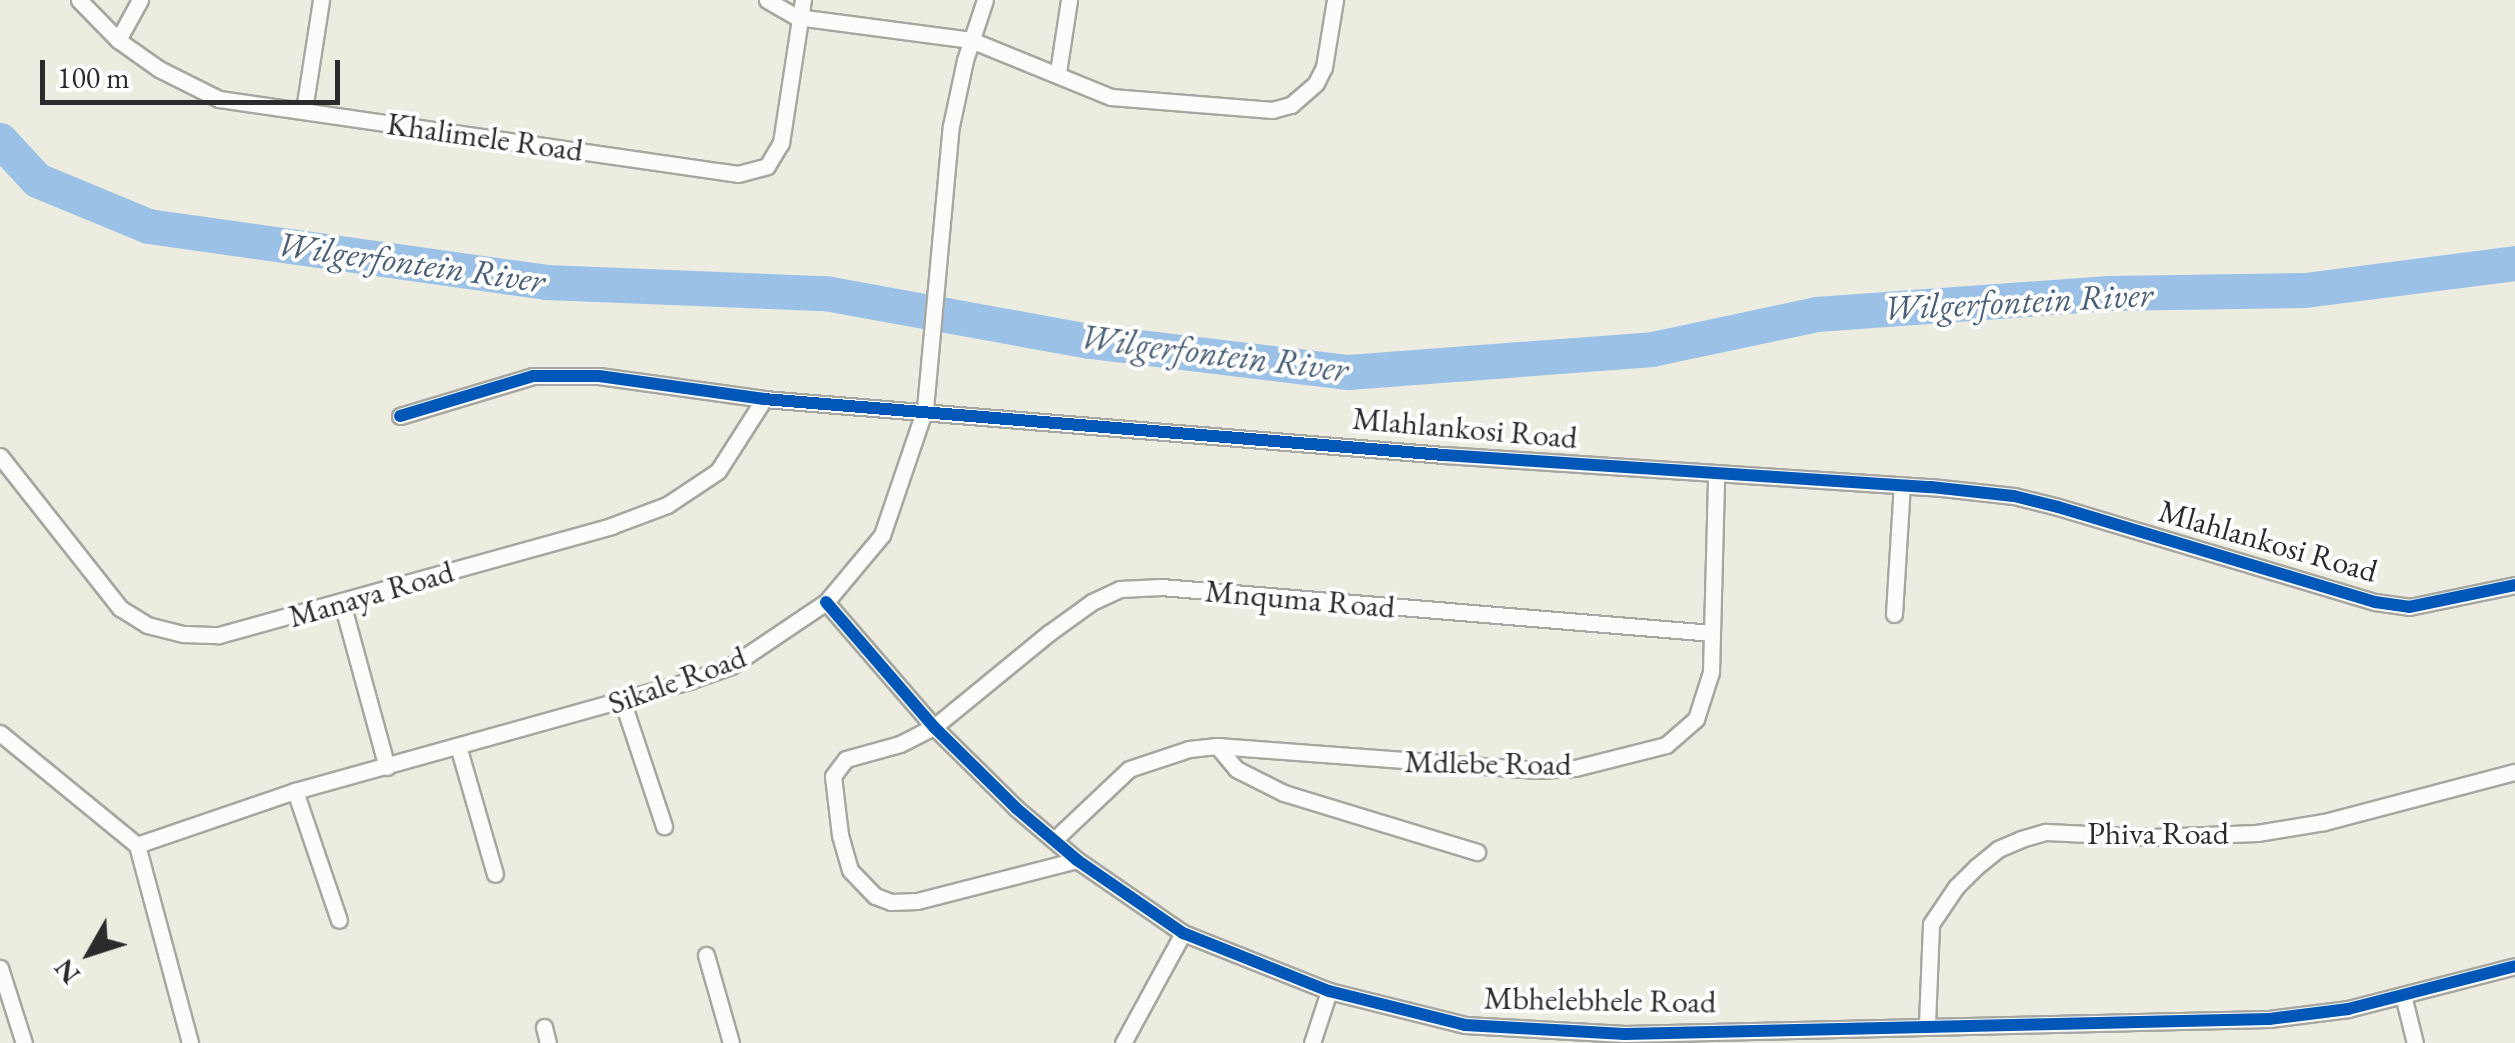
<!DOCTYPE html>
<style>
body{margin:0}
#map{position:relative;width:2515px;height:1043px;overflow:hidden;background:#edece1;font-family:"EB Garamond",serif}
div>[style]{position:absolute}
.river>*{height:35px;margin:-17.5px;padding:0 17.5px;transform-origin:17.5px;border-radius:17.5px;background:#9bc2e6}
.roads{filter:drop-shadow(2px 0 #a7a7a1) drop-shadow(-2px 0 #a7a7a1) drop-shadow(0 2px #a7a7a1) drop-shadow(0 -2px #a7a7a1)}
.street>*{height:15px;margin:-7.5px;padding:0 7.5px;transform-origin:7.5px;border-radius:7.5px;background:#fcfcfa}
.cycleway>*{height:12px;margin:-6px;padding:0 6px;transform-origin:6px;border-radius:6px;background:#0057b8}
span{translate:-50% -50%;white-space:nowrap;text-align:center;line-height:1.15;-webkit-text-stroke:8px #fff;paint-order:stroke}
.street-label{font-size:32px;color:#2b2b2b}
.water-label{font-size:35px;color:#4a6077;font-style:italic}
.north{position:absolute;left:40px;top:903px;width:100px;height:100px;-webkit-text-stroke:8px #fff;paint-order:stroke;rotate:231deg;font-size:28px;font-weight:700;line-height:40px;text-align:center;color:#2b2b2b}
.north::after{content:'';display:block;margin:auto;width:35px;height:45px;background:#2b2b2b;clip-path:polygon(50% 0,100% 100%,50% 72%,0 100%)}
.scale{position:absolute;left:40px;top:60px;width:300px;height:45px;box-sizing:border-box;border:5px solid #2b2b2b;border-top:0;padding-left:12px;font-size:30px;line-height:35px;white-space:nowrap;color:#2b2b2b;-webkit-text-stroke:8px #fff;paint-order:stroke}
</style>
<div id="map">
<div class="river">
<i style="left:0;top:140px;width:54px;rotate:47.2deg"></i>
<i style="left:37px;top:180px;width:120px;rotate:22.5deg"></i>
<i style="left:148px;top:226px;width:402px;rotate:8deg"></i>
<i style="left:546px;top:282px;width:279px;rotate:2.3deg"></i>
<i style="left:825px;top:293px;width:269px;rotate:10.3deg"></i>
<i style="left:1090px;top:341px;width:260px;rotate:6.9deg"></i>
<i style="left:1348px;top:372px;width:305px;rotate:-4.3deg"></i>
<i style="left:1652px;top:349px;width:168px;rotate:-12deg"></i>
<i style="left:1816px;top:314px;width:294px;rotate:-4.1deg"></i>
<i style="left:2109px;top:293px;width:196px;rotate:-0.9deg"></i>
<i style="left:2305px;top:290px;width:212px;rotate:-7.3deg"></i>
</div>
<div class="roads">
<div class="street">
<i style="left:79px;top:0;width:56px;rotate:45.7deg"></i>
<i style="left:118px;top:40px;width:50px;rotate:35.3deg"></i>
<i style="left:159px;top:69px;width:67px;rotate:26.6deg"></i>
<i style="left:219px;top:99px;width:524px;rotate:8.22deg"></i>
<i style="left:738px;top:174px;width:30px;rotate:-15deg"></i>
<i style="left:767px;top:166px;width:27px;rotate:-59deg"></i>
<i style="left:781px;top:143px;width:145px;rotate:-81.3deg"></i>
<i style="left:767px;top:0;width:34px;rotate:30deg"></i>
<i style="left:797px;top:17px;width:176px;rotate:7.5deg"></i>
<i style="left:971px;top:40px;width:151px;rotate:22.2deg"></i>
<i style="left:1111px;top:97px;width:162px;rotate:4.6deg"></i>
<i style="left:1272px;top:110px;width:20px;rotate:-15deg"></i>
<i style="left:1291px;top:105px;width:33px;rotate:-41deg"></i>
<i style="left:1316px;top:83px;width:18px;rotate:-63deg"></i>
<i style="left:1324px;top:67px;width:68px;rotate:-80.7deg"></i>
<i style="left:118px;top:40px;width:46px;rotate:-61.2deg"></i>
<i style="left:1058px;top:72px;width:73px;rotate:-81.3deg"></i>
<i style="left:304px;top:110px;width:111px;rotate:-81.2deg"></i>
<i style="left:400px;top:416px;width:139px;rotate:-16.7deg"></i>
<i style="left:533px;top:376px;width:66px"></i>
<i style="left:599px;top:376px;width:167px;rotate:7.9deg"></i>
<i style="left:764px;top:399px;width:682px;rotate:4.71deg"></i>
<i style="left:1444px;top:455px;width:488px;rotate:3.8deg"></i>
<i style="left:1931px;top:487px;width:83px;rotate:6.2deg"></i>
<i style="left:2014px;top:496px;width:45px;rotate:14deg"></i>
<i style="left:2058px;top:507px;width:331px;rotate:16.7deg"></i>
<i style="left:2375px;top:602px;width:34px;rotate:8deg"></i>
<i style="left:2409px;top:607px;width:108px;rotate:-11.7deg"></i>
<i style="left:0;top:456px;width:194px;rotate:51.7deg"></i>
<i style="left:120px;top:608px;width:32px;rotate:32deg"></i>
<i style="left:147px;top:625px;width:38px;rotate:14deg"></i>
<i style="left:184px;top:634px;width:35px;rotate:2deg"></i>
<i style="left:219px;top:635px;width:407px;rotate:-15.5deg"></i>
<i style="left:611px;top:526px;width:60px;rotate:-20.6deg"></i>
<i style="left:667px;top:505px;width:61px;rotate:-33.7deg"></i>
<i style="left:718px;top:471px;width:85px;rotate:-57.4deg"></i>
<i style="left:826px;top:602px;width:165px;rotate:49.2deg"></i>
<i style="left:934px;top:727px;width:115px;rotate:44.6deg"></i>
<i style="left:1016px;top:808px;width:80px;rotate:40.4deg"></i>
<i style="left:1077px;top:860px;width:129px;rotate:34.6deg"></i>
<i style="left:1183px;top:933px;width:157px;rotate:21.7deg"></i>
<i style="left:1329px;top:991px;width:140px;rotate:14deg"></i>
<i style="left:1465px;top:1025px;width:160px;rotate:3.2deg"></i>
<i style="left:1625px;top:1034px;width:644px;rotate:-1.33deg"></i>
<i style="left:2269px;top:1019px;width:80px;rotate:-7.2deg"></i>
<i style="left:2348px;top:1009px;width:172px;rotate:-14.4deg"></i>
<i style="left:342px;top:603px;width:170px;rotate:74.7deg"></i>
<i style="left:1894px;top:614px;width:129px;rotate:-86.5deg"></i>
<i style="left:623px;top:703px;width:130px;rotate:71.6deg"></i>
<i style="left:0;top:733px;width:177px;rotate:39.3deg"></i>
<i style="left:137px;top:845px;width:205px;rotate:75deg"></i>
<i style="left:458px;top:746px;width:133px;rotate:73.9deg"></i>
<i style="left:1217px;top:746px;width:30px;rotate:50deg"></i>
<i style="left:1236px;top:769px;width:54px;rotate:26.6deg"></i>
<i style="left:1284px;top:793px;width:202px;rotate:17deg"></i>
<i style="left:295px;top:791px;width:136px;rotate:71.2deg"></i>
<i style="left:1054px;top:840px;width:103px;rotate:-43.4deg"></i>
<i style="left:1129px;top:769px;width:63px;rotate:-18.4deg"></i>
<i style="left:1189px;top:749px;width:28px;rotate:-6deg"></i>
<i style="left:1217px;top:746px;width:321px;rotate:4.3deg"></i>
<i style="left:1537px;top:770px;width:38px;rotate:-3deg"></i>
<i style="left:1575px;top:768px;width:94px;rotate:-14.2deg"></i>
<i style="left:1666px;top:745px;width:40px;rotate:-41deg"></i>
<i style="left:1696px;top:719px;width:49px;rotate:-72.3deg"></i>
<i style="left:1711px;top:672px;width:197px;rotate:-88.5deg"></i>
<i style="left:137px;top:845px;width:167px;rotate:-18.9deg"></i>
<i style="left:295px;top:791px;width:409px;rotate:-15.6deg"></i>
<i style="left:689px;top:681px;width:45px;rotate:-19.7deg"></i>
<i style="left:731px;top:666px;width:115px;rotate:-34deg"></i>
<i style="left:826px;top:602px;width:87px;rotate:-50.1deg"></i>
<i style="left:882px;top:535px;width:133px;rotate:-71.2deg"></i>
<i style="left:925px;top:409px;width:284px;rotate:-84.8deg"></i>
<i style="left:951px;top:126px;width:67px;rotate:-78deg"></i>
<i style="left:965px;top:60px;width:63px;rotate:-71.6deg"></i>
<i style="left:1077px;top:860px;width:165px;rotate:165.6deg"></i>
<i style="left:917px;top:901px;width:26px;rotate:178deg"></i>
<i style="left:891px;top:902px;width:17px;rotate:-159deg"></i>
<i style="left:875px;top:896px;width:36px;rotate:-134deg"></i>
<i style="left:850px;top:870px;width:36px;rotate:-106deg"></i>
<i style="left:840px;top:835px;width:59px;rotate:-96.8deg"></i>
<i style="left:833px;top:776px;width:21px;rotate:-53deg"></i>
<i style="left:846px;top:759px;width:56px;rotate:-15.5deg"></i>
<i style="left:900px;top:744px;width:38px;rotate:-27deg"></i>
<i style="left:934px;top:727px;width:149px;rotate:-39.3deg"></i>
<i style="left:1049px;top:633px;width:53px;rotate:-35.8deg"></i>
<i style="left:1092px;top:602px;width:31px;rotate:-25deg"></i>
<i style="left:1120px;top:589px;width:41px;rotate:-2.8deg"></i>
<i style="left:1161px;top:587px;width:553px;rotate:4.77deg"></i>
<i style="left:706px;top:955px;width:91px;rotate:74.1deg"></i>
<i style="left:0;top:968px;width:79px;rotate:72.3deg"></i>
<i style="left:2403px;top:995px;width:49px;rotate:76deg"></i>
<i style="left:1927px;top:1024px;width:100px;rotate:-87.7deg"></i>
<i style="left:1931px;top:924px;width:45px;rotate:-56deg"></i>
<i style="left:1956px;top:887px;width:28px;rotate:-45deg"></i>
<i style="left:1976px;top:867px;width:28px;rotate:-39deg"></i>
<i style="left:1998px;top:849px;width:25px;rotate:-23deg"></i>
<i style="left:2021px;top:839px;width:26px;rotate:-16deg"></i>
<i style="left:2046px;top:832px;width:107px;rotate:2.7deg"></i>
<i style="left:2153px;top:837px;width:104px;rotate:-2.2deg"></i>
<i style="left:2257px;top:833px;width:68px;rotate:-9.3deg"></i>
<i style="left:2324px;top:822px;width:197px;rotate:-14.7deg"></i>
<i style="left:544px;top:1027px;width:16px;rotate:76deg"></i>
<i style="left:1123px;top:1043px;width:125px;rotate:-61.4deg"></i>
<i style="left:1312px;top:1043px;width:55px;rotate:-71.9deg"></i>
</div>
</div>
<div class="cycleway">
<i style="left:400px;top:416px;width:139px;rotate:-16.7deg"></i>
<i style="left:533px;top:376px;width:66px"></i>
<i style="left:599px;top:376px;width:167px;rotate:7.9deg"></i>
<i style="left:764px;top:399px;width:682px;rotate:4.71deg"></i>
<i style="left:1444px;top:455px;width:488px;rotate:3.8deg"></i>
<i style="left:1931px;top:487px;width:83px;rotate:6.2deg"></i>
<i style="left:2014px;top:496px;width:45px;rotate:14deg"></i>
<i style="left:2058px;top:507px;width:331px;rotate:16.7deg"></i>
<i style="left:2375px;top:602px;width:34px;rotate:8deg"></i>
<i style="left:2409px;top:607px;width:108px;rotate:-11.7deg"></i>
<i style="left:826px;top:602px;width:165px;rotate:49.2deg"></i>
<i style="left:934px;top:727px;width:115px;rotate:44.6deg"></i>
<i style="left:1016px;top:808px;width:80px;rotate:40.4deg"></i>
<i style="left:1077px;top:860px;width:129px;rotate:34.6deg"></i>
<i style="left:1183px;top:933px;width:157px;rotate:21.7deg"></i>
<i style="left:1329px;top:991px;width:140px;rotate:14deg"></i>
<i style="left:1465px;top:1025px;width:160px;rotate:3.2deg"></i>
<i style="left:1625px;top:1034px;width:644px;rotate:-1.33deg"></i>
<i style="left:2269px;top:1019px;width:80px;rotate:-7.2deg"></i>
<i style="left:2348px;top:1009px;width:172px;rotate:-14.4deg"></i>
</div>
<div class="street-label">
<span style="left:485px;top:137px;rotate:8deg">Khalimele Road</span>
<span style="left:1465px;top:428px;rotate:5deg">Mlahlankosi Road</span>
<span style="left:2268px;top:541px;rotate:16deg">Mlahlankosi Road</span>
<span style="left:371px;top:594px;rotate:-16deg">Manaya Road</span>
<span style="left:1300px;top:599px;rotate:5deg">Mnquma Road</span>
<span style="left:677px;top:680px;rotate:-20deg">Sikale Road</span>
<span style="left:1488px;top:763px;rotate:1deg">Mdlebe Road</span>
<span style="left:2158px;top:833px">Phiva Road</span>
<span style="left:1600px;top:1000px;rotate:1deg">Mbhelebhele Road</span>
</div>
<div class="water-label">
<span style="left:411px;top:262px;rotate:8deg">Wilgerfontein River</span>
<span style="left:2018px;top:301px;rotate:-3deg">Wilgerfontein River</span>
<span style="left:1214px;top:353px;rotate:7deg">Wilgerfontein River</span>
</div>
<div class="north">N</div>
<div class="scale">100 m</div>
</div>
